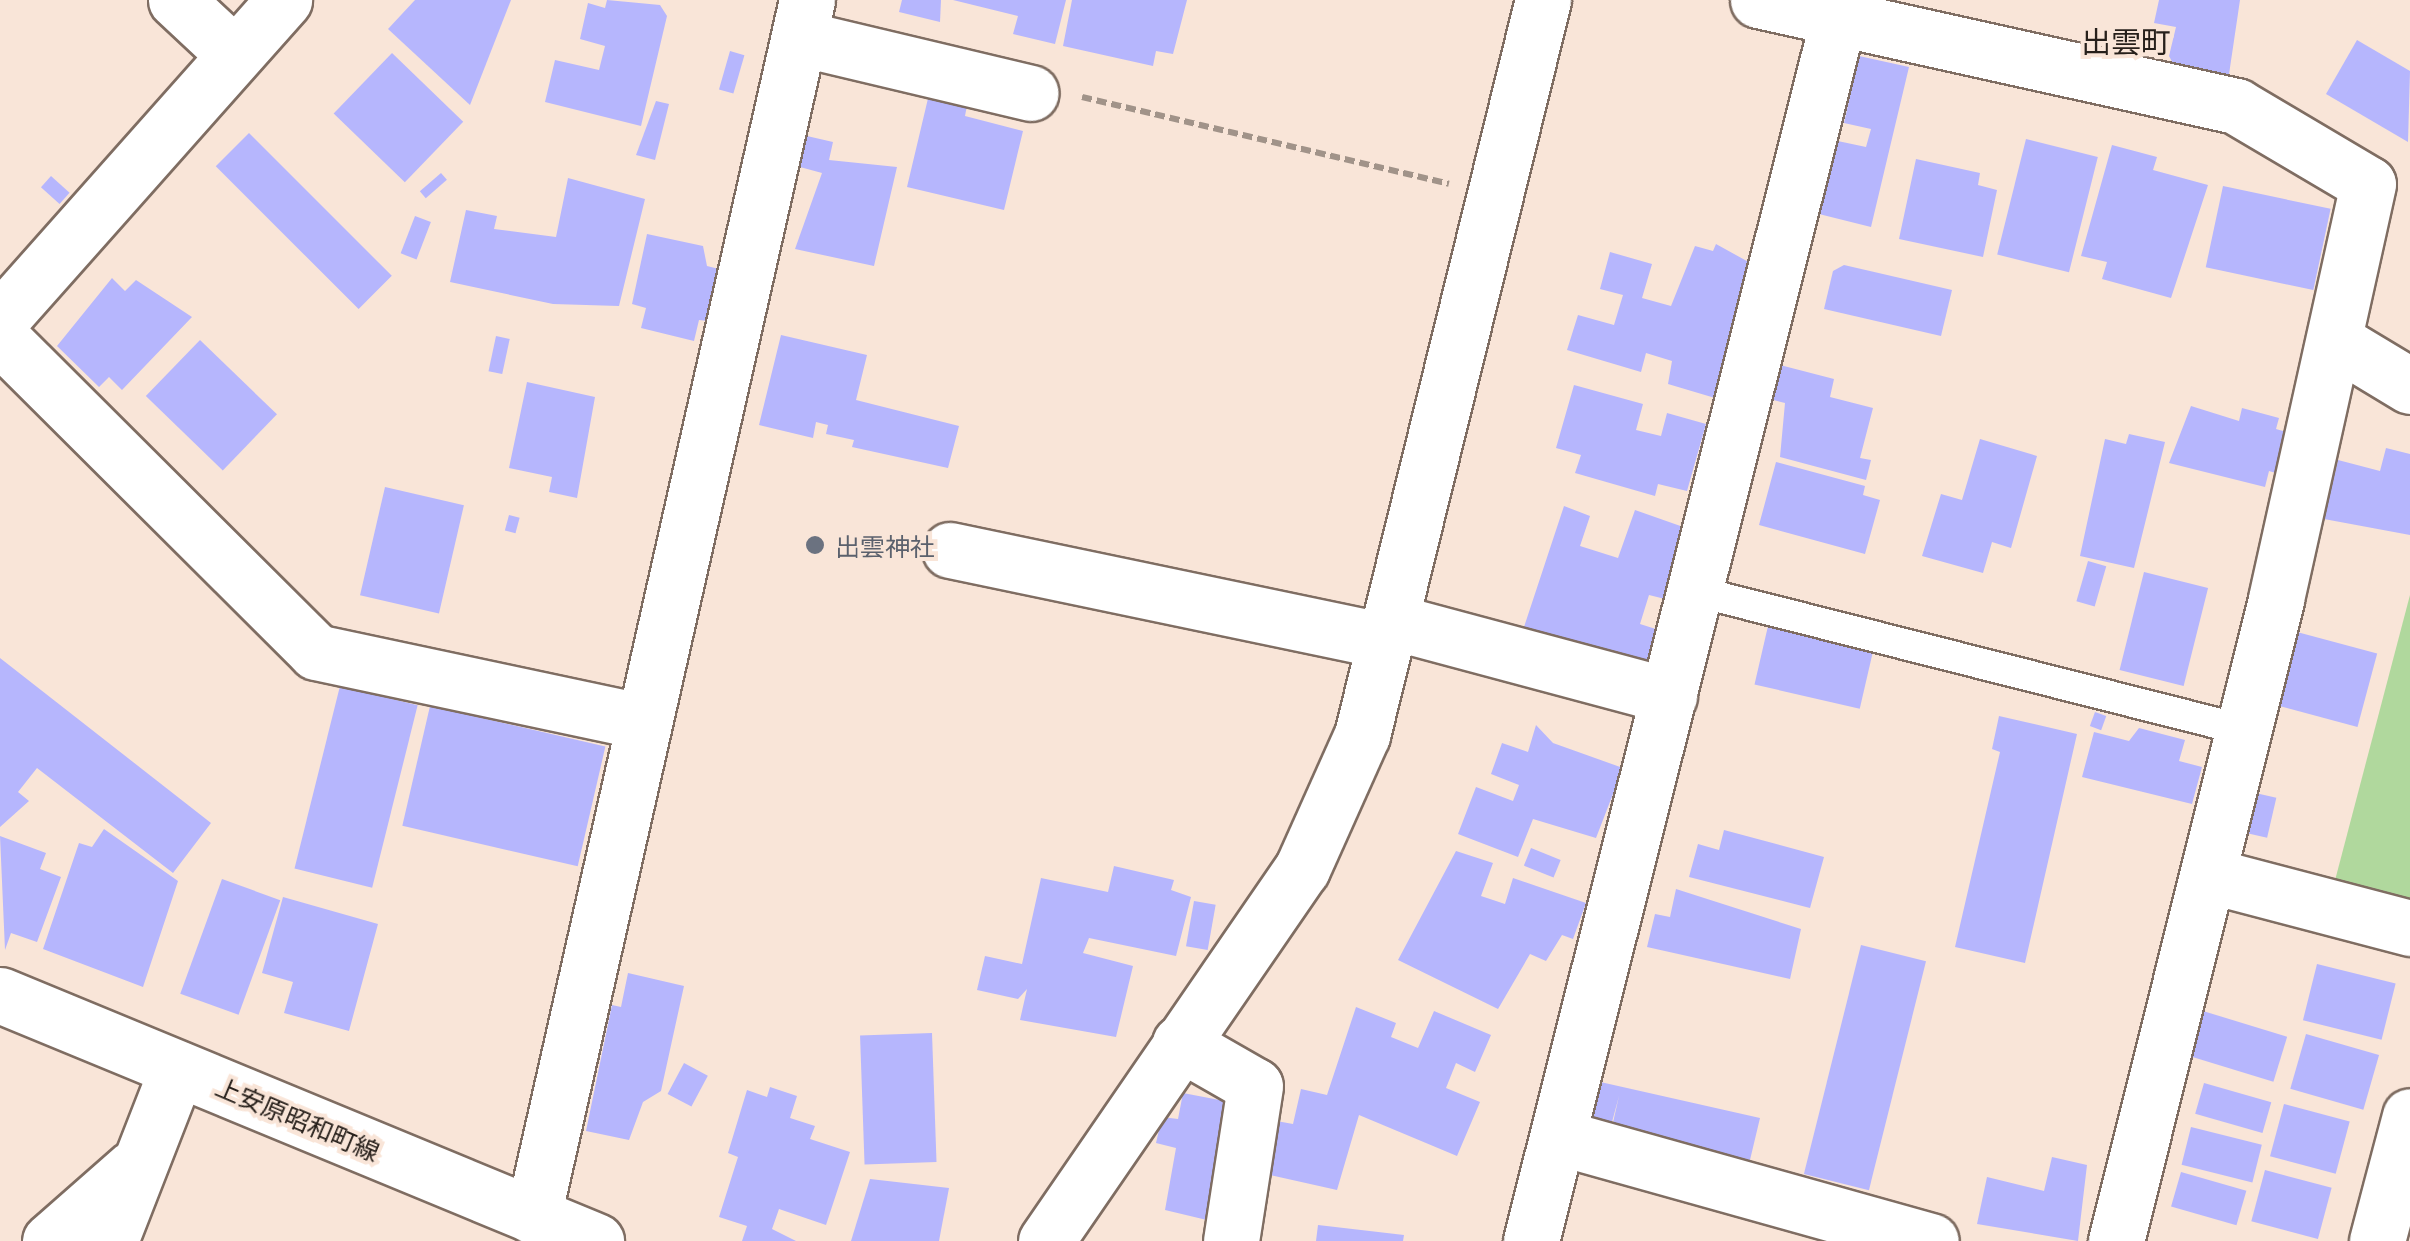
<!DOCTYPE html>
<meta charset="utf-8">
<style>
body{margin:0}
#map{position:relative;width:2410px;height:1241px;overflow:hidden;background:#f9e5d8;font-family:Georgia,"Noto Sans JP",serif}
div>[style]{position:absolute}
.green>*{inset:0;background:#b0d89d}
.building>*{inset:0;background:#b6b6fd;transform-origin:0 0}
.path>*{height:6px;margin-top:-3px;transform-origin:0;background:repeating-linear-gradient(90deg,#a19389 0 10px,transparent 0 15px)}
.roads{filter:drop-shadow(2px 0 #7f6d62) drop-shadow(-2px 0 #7f6d62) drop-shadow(0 2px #7f6d62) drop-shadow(0 -2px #7f6d62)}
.lane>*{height:30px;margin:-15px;padding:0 15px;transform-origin:15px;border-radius:15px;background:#fff}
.street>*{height:55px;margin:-27.5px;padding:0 27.5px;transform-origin:27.5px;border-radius:27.5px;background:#fff}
.secondary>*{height:55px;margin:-27.5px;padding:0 27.5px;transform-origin:27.5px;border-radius:27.5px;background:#fff}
.dots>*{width:28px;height:28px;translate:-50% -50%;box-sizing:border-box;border:5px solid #f9e5d8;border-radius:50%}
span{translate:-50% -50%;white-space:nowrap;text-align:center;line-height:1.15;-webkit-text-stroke:8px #f9e5d8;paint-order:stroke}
.worship-label{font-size:25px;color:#5b616d}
.left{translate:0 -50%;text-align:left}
.street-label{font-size:25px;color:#27201b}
.quarter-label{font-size:30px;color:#27201b}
</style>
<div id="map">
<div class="green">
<i style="clip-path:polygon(2410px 595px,2410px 908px,2333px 888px)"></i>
</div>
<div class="building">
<i style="clip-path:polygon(415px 0,511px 0,470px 105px,388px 29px)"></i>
<i style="clip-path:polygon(607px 0,660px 5px,667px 16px,641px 126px,545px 102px,555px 60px,599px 70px,605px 46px,580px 39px,588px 3px,605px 8px)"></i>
<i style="clip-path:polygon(902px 0,941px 0,940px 22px,899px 12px)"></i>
<i style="clip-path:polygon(953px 0,1066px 0,1055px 44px,1013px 34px,1018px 16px)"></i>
<i style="clip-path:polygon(1072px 0,1187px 0,1173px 54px,1156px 51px,1153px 66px,1063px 46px)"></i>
<i style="clip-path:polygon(2159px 0,2240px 0,2228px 81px,2176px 69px,2169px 56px,2176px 27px,2154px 23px)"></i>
<i style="clip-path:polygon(2357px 40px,2410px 71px,2408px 142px,2326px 94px)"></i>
<i style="left:730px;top:51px;width:15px;height:40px;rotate:16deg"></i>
<i style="left:392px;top:53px;width:99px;height:84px;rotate:44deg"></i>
<i style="clip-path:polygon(1859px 56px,1909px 67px,1871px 227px,1815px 213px,1833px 140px,1866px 147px,1871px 129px,1844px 123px)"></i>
<i style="clip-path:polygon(930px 90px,968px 100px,965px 116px,1023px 131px,1004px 210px,907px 187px)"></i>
<i style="clip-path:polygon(656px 101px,669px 104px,655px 160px,636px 155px)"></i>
<i style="left:249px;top:133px;width:202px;height:47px;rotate:45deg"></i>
<i style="clip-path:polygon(807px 136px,833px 142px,829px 160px,897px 167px,874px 266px,795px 249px,822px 173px,800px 167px)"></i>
<i style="left:2026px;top:139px;width:74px;height:119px;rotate:14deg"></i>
<i style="clip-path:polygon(2112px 145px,2157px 157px,2153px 170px,2208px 185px,2171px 298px,2102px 279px,2107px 262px,2081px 256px)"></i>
<i style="clip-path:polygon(1916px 159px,1980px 173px,1978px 185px,1997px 190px,1983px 257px,1899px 239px)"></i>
<i style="left:441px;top:173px;width:9px;height:28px;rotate:49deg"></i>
<i style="left:51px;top:176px;width:25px;height:15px;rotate:42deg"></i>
<i style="clip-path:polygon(568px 178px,645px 199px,619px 306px,553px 304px,450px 282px,466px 210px,497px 216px,494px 229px,556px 237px)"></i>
<i style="left:2223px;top:186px;width:110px;height:83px;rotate:12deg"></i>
<i style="left:415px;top:216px;width:17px;height:40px;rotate:21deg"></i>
<i style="clip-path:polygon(647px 234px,703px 246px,707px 266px,719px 269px,708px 321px,699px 320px,694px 341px,641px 328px,646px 308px,632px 304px)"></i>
<i style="clip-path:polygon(1716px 244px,1754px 265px,1715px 398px,1668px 384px,1672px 361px,1646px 353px,1641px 372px,1567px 350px,1578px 315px,1614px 325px,1623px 295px,1600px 289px,1610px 252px,1652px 264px,1642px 298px,1671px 306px,1695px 246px,1713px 251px)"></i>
<i style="clip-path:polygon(1844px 265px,1952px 290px,1941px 336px,1824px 309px,1833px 271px)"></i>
<i style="clip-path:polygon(112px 278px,125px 291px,136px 280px,192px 317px,122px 390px,109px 377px,99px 387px,57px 346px)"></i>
<i style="clip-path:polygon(781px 335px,867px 355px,856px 400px,959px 426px,948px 468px,852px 447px,854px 440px,826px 434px,828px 425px,816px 422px,813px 438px,759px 425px)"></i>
<i style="left:496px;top:336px;width:14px;height:36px;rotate:12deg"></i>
<i style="left:200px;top:340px;width:107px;height:78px;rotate:44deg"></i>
<i style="clip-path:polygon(1780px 365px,1834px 379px,1830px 397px,1873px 408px,1860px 458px,1871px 460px,1866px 480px,1780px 457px,1785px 403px,1770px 399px)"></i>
<i style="clip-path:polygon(527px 382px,595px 397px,577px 498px,549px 492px,552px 477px,509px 468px)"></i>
<i style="clip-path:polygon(1574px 385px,1643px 404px,1636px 430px,1661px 436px,1667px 413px,1706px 424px,1687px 491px,1658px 484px,1655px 496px,1575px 473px,1581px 455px,1556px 448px)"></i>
<i style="clip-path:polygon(2191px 406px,2239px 421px,2242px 408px,2279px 418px,2276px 429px,2290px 433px,2279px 474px,2269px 471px,2265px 487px,2169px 463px)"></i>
<i style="clip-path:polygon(2129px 434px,2165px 442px,2134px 568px,2080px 556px,2105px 439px,2126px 444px)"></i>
<i style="clip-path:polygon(1980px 439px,2037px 456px,2011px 548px,1992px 542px,1983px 573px,1922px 556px,1941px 494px,1962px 500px)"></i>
<i style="clip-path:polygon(2386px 448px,2410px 454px,2410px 535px,2324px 519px,2338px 460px,2380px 471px)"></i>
<i style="clip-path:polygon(1776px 462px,1865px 486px,1863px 495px,1880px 500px,1865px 554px,1759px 525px)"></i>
<i style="left:385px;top:487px;width:81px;height:111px;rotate:13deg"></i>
<i style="clip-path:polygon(1564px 506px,1590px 516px,1580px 546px,1618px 558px,1635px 510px,1689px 529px,1665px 599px,1649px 595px,1640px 624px,1662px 631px,1650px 673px,1522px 633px)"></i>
<i style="left:509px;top:515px;width:11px;height:16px;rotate:15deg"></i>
<i style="left:2088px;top:561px;width:19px;height:42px;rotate:16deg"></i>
<i style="left:2144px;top:572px;width:66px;height:101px;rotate:14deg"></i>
<i style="left:1768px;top:626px;width:108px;height:60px;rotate:13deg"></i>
<i style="left:2297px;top:632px;width:83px;height:76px;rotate:15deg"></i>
<i style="clip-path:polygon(0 658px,211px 823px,173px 873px,37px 768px,18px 792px,29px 801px,0 827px)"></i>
<i style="left:340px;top:686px;width:80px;height:188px;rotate:14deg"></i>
<i style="left:430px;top:706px;width:180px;height:123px;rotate:13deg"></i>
<i style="left:2095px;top:712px;width:12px;height:15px;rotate:20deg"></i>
<i style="clip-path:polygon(1999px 716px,2077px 734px,2025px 963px,1955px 947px,2000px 752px,1992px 749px)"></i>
<i style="clip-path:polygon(1536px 725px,1553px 743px,1623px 768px,1596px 838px,1533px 819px,1518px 857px,1458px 834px,1476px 787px,1513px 801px,1519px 785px,1491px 774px,1502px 743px,1528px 752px)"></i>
<i style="clip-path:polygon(2139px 728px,2185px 740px,2179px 761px,2202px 767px,2192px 804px,2082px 777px,2094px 732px,2129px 741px)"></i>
<i style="left:2251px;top:792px;width:26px;height:41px;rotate:13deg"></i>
<i style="clip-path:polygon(104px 829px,178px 881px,143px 987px,43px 949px,79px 843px,92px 847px)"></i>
<i style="clip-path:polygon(1724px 830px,1824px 857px,1810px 908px,1689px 877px,1698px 844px,1719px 850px)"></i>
<i style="clip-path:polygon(0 836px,46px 853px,40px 869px,61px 877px,37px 942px,11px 933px,5px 950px)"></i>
<i style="left:1531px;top:848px;width:32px;height:19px;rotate:22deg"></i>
<i style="clip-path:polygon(1456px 851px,1493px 863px,1481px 896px,1505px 904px,1513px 878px,1586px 903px,1573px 939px,1562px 935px,1546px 961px,1530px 954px,1498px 1009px,1398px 960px)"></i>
<i style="clip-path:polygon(1114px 866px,1174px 880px,1171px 890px,1191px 897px,1176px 956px,1089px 938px,1083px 953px,1133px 966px,1116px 1037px,1020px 1020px,1027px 989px,1018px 999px,977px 990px,985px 956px,1022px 964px,1041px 878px,1108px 892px)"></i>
<i style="left:222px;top:879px;width:62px;height:122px;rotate:20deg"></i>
<i style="clip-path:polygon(1676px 889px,1801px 929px,1790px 979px,1647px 947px,1655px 914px,1670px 917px)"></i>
<i style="clip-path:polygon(283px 897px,378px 924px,349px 1031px,284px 1013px,293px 982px,262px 973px)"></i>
<i style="left:1194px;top:901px;width:22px;height:46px;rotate:10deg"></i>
<i style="left:1861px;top:945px;width:67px;height:236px;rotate:14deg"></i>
<i style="left:2317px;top:964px;width:81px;height:58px;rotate:14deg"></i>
<i style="clip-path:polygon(628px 973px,684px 986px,661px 1091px,643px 1102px,629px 1140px,586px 1131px,612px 1005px,621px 1007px)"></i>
<i style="clip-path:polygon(1356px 1007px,1396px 1023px,1391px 1037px,1418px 1048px,1434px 1011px,1491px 1035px,1475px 1072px,1456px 1063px,1446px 1088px,1480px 1102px,1457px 1156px,1359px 1115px,1337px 1190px,1261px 1173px,1271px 1120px,1293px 1124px,1301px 1089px,1327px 1095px)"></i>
<i style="left:2203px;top:1011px;width:88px;height:47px;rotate:17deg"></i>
<i style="left:932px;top:1033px;width:129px;height:72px;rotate:88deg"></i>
<i style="left:2306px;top:1034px;width:76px;height:57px;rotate:16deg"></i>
<i style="left:684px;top:1063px;width:27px;height:35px;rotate:28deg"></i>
<i style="clip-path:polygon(1596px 1081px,1760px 1118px,1750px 1160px,1612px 1127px,1619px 1096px,1612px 1122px,1587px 1117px)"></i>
<i style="left:2204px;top:1083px;width:70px;height:32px;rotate:16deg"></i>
<i style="clip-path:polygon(770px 1087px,797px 1096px,790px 1118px,815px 1126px,810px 1139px,850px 1152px,826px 1225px,779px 1209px,772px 1229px,796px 1241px,742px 1241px,747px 1226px,719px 1217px,738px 1157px,728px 1153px,747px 1090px,767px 1097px)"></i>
<i style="clip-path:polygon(1183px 1093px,1235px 1103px,1211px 1221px,1165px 1210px,1176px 1148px,1156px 1143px,1162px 1117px,1178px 1119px)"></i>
<i style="left:2284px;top:1104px;width:68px;height:54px;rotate:15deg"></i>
<i style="left:2191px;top:1127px;width:73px;height:39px;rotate:14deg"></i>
<i style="clip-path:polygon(2052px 1157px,2087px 1165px,2078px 1241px,1977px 1224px,1987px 1177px,2044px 1191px)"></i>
<i style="left:2265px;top:1170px;width:69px;height:53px;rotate:15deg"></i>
<i style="left:2181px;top:1172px;width:68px;height:36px;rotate:16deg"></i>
<i style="clip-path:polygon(870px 1179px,949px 1188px,939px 1241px,851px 1241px)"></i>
<i style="clip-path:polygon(1318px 1225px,1404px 1235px,1403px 1241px,1316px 1241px)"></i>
</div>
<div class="path">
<i style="left:1082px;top:97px;width:377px;rotate:13.3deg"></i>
</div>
<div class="roads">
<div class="lane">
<i style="left:1695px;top:591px;width:566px;rotate:14.21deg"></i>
</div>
<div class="street">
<i style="left:176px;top:0;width:79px;rotate:43deg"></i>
<i style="left:1758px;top:0;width:490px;rotate:12.5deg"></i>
<i style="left:2236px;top:106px;width:153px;rotate:30.6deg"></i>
<i style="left:2368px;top:184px;width:426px;rotate:102.5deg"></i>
<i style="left:2276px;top:600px;width:661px;rotate:104.02deg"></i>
<i style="left:800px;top:38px;width:237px;rotate:13.4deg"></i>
<i style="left:0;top:320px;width:428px;rotate:-48.4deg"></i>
<i style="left:0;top:337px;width:446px;rotate:44.9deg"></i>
<i style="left:316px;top:652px;width:331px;rotate:12deg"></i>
<i style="left:2337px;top:342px;width:85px;rotate:31.1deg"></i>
<i style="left:950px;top:550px;width:444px;rotate:11.8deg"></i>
<i style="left:1390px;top:621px;width:289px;rotate:15deg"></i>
<i style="left:2208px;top:875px;width:209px;rotate:14.7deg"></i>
<i style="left:1180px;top:1043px;width:86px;rotate:29.8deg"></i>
<i style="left:1255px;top:1086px;width:157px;rotate:98.8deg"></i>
<i style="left:1558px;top:1137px;width:387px;rotate:15.6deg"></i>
<i style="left:533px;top:1216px;width:1246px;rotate:-77.3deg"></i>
<i style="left:1046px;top:1241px;width:452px;rotate:-55.5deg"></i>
<i style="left:1302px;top:869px;width:147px;rotate:-65.9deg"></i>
<i style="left:1362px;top:735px;width:757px;rotate:-76.17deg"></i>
<i style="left:1531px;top:1241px;width:1280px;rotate:-75.89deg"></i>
<i style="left:2377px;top:1241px;width:129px;rotate:-75.2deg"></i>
</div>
<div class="secondary">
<i style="left:0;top:995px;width:645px;rotate:22.43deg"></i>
<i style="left:50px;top:1241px;width:111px;rotate:-41.3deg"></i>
<i style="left:110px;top:1241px;width:185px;rotate:-68.7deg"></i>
</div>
</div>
<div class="dots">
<i style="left:815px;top:545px;background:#6b7280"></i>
</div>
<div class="worship-label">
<span class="left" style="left:835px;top:545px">出雲神社</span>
</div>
<div class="street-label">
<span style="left:298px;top:1118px;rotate:23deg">上安原昭和町線</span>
</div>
<div class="quarter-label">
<span style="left:2126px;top:40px">出雲町</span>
</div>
</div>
